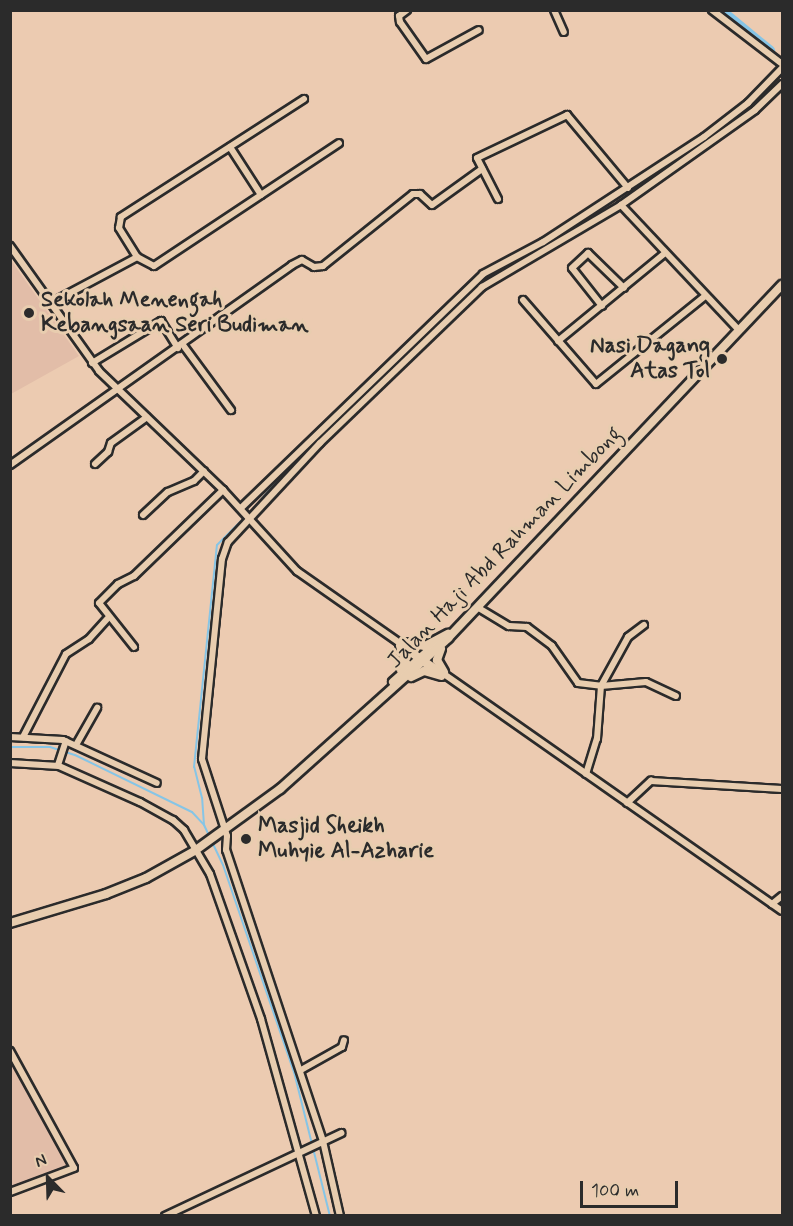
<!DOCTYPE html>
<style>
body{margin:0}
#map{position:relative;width:793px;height:1226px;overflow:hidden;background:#eccbb1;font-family:Mynerve,sans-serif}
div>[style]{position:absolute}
.built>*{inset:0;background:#e2bda8}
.stream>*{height:2px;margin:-1px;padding:0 1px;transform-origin:1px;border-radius:1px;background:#86c5e6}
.river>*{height:12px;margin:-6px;padding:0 6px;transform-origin:6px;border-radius:6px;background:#86c5e6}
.roads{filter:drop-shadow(2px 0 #2b2b2b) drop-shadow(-2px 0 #2b2b2b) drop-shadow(0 2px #2b2b2b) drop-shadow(0 -2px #2b2b2b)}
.minor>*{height:6px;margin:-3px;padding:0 3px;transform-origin:3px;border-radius:3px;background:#e8cdaf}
.tertiary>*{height:8px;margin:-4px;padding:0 4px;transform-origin:4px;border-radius:4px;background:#e8cdaf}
.dots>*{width:16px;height:16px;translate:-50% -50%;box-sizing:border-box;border:3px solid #e8cdaf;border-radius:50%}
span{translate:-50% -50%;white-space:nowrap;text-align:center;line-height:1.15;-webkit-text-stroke:6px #e8cdaf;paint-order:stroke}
.poi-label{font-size:22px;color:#2b2b2b;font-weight:700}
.left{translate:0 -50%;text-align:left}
.right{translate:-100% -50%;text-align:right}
.street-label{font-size:22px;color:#2b2b2b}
.frame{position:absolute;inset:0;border:12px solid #2b2b2b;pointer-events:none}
.north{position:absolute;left:18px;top:1148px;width:60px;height:60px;-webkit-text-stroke:4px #e8cdaf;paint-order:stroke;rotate:337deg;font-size:16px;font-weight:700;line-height:24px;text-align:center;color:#2b2b2b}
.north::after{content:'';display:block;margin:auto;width:21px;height:27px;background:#2b2b2b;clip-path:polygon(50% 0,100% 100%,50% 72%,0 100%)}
.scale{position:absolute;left:580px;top:1181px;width:98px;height:27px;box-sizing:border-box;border:3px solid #2b2b2b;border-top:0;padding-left:8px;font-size:18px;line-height:21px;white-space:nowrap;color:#2b2b2b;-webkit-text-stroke:4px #e8cdaf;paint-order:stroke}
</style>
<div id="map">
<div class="built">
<i style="clip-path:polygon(10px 259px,79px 356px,11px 394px,10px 394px)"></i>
<i style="clip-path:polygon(10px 1059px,70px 1168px,11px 1188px,10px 1188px)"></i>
</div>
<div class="stream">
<i style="left:255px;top:507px;width:60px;rotate:-49.7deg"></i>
<i style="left:10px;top:747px;width:40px"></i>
<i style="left:50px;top:747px;width:26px;rotate:18deg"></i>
<i style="left:75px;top:755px;width:130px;rotate:26deg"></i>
<i style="left:192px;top:812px;width:18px;rotate:47deg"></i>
<i style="left:204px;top:825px;width:44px;rotate:64.6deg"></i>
<i style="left:223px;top:865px;width:219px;rotate:71.1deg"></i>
<i style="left:294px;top:1072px;width:148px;rotate:76deg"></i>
<i style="left:204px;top:825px;width:27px;rotate:-94deg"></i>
<i style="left:202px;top:798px;width:32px;rotate:-104deg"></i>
<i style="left:194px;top:767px;width:223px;rotate:-84.1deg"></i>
<i style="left:217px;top:545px;width:33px;rotate:-45deg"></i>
</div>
<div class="river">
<i style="left:719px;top:10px;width:65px;rotate:39.4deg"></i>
</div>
<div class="roads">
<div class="minor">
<i style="left:407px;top:10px;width:10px;rotate:143deg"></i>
<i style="left:399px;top:16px;width:6px;rotate:81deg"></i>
<i style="left:400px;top:22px;width:45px;rotate:54.9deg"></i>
<i style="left:426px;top:59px;width:60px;rotate:-28.7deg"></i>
<i style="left:554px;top:10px;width:24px;rotate:66deg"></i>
<i style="left:712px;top:10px;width:88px;rotate:37.6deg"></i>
<i style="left:304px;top:99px;width:218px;rotate:147.2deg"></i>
<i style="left:121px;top:217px;width:11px;rotate:100deg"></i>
<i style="left:119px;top:228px;width:34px;rotate:58deg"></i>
<i style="left:137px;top:257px;width:19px;rotate:28deg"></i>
<i style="left:154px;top:266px;width:222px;rotate:-33.6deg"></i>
<i style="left:230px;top:147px;width:57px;rotate:57.1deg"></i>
<i style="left:498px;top:199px;width:46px;rotate:-117.1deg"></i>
<i style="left:477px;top:158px;width:100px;rotate:-25.5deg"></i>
<i style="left:567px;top:115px;width:95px;rotate:50.1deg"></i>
<i style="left:621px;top:205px;width:172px;rotate:46.7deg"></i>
<i style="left:10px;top:246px;width:153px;rotate:54.5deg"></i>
<i style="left:99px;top:371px;width:172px;rotate:43.8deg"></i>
<i style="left:223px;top:490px;width:110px;rotate:47.6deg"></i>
<i style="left:297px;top:571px;width:592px;rotate:35.03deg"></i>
<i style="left:523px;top:300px;width:111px;rotate:49deg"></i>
<i style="left:596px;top:384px;width:140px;rotate:-38.9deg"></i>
<i style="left:51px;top:303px;width:98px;rotate:-28.1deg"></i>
<i style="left:602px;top:306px;width:48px;rotate:-128.3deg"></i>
<i style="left:572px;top:268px;width:22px;rotate:-43deg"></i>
<i style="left:588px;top:253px;width:50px;rotate:44.2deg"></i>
<i style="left:558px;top:341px;width:137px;rotate:-39.4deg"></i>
<i style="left:183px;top:345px;width:81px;rotate:53.6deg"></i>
<i style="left:92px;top:363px;width:81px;rotate:-31.3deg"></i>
<i style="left:161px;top:321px;width:32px;rotate:58deg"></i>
<i style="left:95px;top:464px;width:18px;rotate:-43deg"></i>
<i style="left:108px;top:452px;width:9px;rotate:-72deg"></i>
<i style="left:111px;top:443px;width:44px;rotate:-35.8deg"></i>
<i style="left:10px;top:465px;width:346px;rotate:-35.3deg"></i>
<i style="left:292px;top:265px;width:11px;rotate:-27deg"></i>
<i style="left:302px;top:260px;width:14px;rotate:30deg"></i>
<i style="left:314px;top:267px;width:9px;rotate:-6deg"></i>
<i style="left:323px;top:266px;width:115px;rotate:-38.7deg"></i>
<i style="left:413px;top:194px;width:7px"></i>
<i style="left:420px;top:194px;width:16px;rotate:43deg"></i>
<i style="left:432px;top:205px;width:62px;rotate:-35.8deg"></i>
<i style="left:241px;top:508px;width:337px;rotate:-44deg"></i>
<i style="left:483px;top:274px;width:68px;rotate:-28.1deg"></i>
<i style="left:543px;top:242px;width:192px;rotate:-33.1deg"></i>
<i style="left:704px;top:137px;width:56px;rotate:-37.7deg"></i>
<i style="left:748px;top:103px;width:49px;rotate:-45.8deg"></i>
<i style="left:143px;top:515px;width:34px;rotate:-43deg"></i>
<i style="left:168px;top:492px;width:28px;rotate:-23deg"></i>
<i style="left:194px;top:481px;width:14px;rotate:-45deg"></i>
<i style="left:477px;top:607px;width:37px;rotate:31deg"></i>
<i style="left:509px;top:626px;width:18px;rotate:3deg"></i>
<i style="left:527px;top:627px;width:31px;rotate:37deg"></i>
<i style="left:552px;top:646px;width:45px;rotate:54.9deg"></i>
<i style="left:578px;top:683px;width:23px;rotate:7deg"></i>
<i style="left:601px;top:686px;width:45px;rotate:-5.1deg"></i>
<i style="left:646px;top:682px;width:33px;rotate:25deg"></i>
<i style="left:400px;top:645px;width:46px;rotate:37.1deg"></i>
<i style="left:134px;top:647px;width:56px;rotate:-128.5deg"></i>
<i style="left:99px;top:603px;width:27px;rotate:-45deg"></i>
<i style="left:118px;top:584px;width:18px;rotate:-27deg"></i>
<i style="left:134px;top:576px;width:124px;rotate:-44deg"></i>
<i style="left:10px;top:737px;width:53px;rotate:3.2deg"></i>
<i style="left:63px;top:740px;width:103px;rotate:24.6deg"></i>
<i style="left:23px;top:737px;width:93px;rotate:-62.6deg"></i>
<i style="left:66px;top:654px;width:27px;rotate:-33deg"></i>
<i style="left:89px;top:639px;width:27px;rotate:-48deg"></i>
<i style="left:76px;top:745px;width:43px;rotate:-60.4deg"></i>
<i style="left:10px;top:763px;width:49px;rotate:3.5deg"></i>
<i style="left:59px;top:766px;width:89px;rotate:24deg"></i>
<i style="left:140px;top:802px;width:38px;rotate:29deg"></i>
<i style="left:173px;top:820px;width:15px;rotate:42deg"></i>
<i style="left:184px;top:830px;width:51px;rotate:59.4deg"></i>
<i style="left:210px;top:874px;width:154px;rotate:70.6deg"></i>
<i style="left:261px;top:1019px;width:205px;rotate:74.4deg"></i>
<i style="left:58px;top:765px;width:25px;rotate:-72deg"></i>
<i style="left:586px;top:774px;width:37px;rotate:-73deg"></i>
<i style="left:597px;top:739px;width:53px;rotate:-85.7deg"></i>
<i style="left:601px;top:686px;width:56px;rotate:-61.1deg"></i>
<i style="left:628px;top:637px;width:20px;rotate:-37deg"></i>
<i style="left:627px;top:803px;width:33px;rotate:-43deg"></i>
<i style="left:651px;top:781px;width:131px;rotate:3.5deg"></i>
<i style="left:772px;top:904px;width:13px;rotate:-39deg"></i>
<i style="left:10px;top:1051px;width:133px;rotate:61.3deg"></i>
<i style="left:74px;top:1168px;width:68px;rotate:159.4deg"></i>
<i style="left:301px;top:1070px;width:47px;rotate:-29.3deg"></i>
<i style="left:342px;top:1047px;width:7px;rotate:-74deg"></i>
<i style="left:165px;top:1216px;width:195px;rotate:-25.2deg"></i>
<i style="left:340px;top:1216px;width:77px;rotate:-102.8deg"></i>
<i style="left:323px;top:1141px;width:307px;rotate:-108.4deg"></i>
<i style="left:226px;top:850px;width:14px;rotate:-86deg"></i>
<i style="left:227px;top:836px;width:81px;rotate:-108deg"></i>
<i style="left:202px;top:759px;width:201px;rotate:-84.3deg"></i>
<i style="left:222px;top:559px;width:18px;rotate:-71deg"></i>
<i style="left:228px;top:542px;width:135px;rotate:-47.1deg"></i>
<i style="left:320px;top:443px;width:225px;rotate:-43.9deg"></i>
<i style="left:482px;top:287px;width:161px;rotate:-30.5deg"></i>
<i style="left:621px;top:205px;width:164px;rotate:-35.3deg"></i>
<i style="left:755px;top:110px;width:37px;rotate:-44deg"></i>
</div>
<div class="tertiary">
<i style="left:404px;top:643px;width:21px;rotate:8deg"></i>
<i style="left:425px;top:646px;width:26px;rotate:-28deg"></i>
<i style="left:400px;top:646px;width:18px;rotate:71deg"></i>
<i style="left:406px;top:663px;width:9px;rotate:122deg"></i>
<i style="left:441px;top:649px;width:12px;rotate:110deg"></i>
<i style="left:437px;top:660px;width:14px;rotate:60deg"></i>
<i style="left:411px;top:677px;width:14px;rotate:-25deg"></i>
<i style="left:424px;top:671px;width:18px;rotate:16deg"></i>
<i style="left:393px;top:682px;width:57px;rotate:-41.5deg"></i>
<i style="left:10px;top:923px;width:100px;rotate:-16.8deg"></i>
<i style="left:106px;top:894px;width:43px;rotate:-21.8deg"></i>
<i style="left:146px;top:878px;width:57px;rotate:-29.2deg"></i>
<i style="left:196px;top:850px;width:104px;rotate:-36deg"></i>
<i style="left:280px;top:789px;width:226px;rotate:-41.9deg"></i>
<i style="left:448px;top:638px;width:486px;rotate:-46.6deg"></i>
</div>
</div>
<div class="dots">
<i style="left:29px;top:313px;background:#2b2b2b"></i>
<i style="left:722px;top:359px;background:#2b2b2b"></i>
<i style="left:246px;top:839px;background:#2b2b2b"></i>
</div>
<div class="poi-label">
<span class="left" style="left:41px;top:313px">Sekolah Menengah<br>Kebangsaan Seri Budiman</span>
<span class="right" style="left:710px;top:359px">Nasi Dagang<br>Atas Tol</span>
<span class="left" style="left:258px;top:839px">Masjid Sheikh<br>Muhyie Al-Azharie</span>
</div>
<div class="street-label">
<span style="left:505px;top:548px;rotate:-46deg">Jalan Haji Abd Rahman Limbong</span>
</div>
<div class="frame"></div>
<div class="north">N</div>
<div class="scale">100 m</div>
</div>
